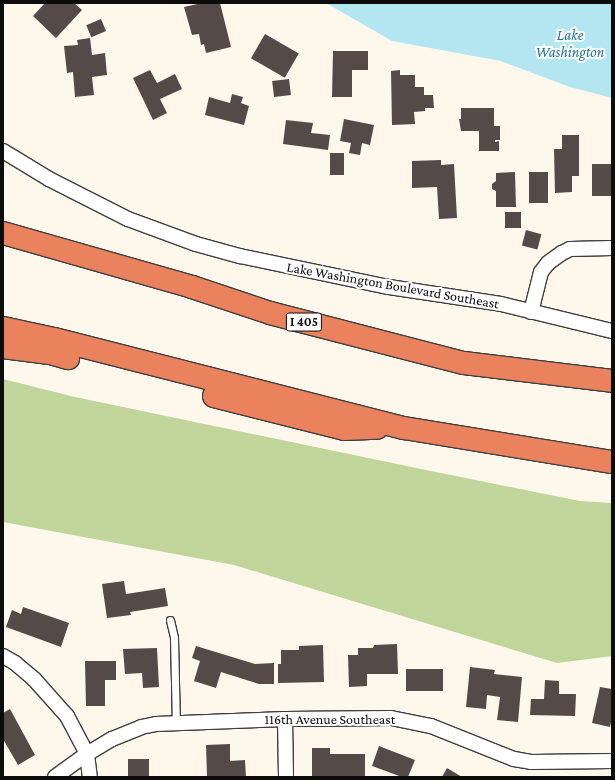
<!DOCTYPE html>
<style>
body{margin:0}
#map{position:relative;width:615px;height:780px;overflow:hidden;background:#fef7ec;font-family:"Crimson Pro",serif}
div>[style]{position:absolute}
.forest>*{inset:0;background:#bfd599}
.water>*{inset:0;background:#b4e6f2}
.building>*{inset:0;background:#544b49;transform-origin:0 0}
.roads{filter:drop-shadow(1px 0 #3f3f3f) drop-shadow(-1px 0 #3f3f3f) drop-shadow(0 1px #3f3f3f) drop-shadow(0 -1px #3f3f3f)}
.service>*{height:7px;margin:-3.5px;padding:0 3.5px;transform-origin:3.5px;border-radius:3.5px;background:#fff}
.minor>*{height:14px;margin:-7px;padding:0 7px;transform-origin:7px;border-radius:7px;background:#fff}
.motorway>*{height:22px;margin:-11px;padding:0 11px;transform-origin:11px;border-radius:11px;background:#ea825d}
span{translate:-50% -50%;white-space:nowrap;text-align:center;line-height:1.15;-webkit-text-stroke:4px #fff;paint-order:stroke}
.shield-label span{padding:1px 3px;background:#fff;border:1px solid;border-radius:3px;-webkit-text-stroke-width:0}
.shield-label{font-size:13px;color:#0c0c0c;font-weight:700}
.street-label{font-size:14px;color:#0c0c0c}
.water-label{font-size:15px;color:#1e7894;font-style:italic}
.frame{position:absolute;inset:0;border:4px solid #0c0c0c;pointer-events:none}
</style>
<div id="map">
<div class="forest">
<i style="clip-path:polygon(3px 379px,75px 397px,426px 470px,580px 501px,612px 503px,612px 656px,557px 663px,234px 565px,3px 522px)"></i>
</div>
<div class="water">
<i style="clip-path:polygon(326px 3px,612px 3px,612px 98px,570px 87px,501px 61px,392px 41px)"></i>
</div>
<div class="building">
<i style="clip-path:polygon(45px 3px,74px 3px,82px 10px,56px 38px,33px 16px)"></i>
<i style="clip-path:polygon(202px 3px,220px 3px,231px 47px,206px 53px,204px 44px,201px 45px,199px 34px,192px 35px,184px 7px)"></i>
<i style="left:101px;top:19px;width:13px;height:16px;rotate:67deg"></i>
<i style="left:265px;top:34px;width:39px;height:28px;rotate:30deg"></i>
<i style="clip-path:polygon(90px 38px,92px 55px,105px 53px,107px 75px,92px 77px,94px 95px,75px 97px,73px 72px,67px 73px,64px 46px,78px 45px,77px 40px)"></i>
<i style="clip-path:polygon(333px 51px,368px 51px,368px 70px,352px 70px,352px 97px,332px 97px)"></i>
<i style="clip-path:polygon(150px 70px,157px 83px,175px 74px,182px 89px,160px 99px,167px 113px,153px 120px,133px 78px)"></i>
<i style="clip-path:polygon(400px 70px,400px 75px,415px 75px,415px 87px,424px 87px,424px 95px,433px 95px,434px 108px,425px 108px,425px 111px,414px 112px,415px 124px,392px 125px,391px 71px)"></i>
<i style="left:289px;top:79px;width:16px;height:17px;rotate:83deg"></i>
<i style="clip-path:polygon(232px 94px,243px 97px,241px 103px,249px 106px,244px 125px,205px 115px,209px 97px,230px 103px)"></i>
<i style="clip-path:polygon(461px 108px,494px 108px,494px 126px,500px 126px,500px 140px,495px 140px,495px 142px,499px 141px,499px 151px,479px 151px,479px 131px,461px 131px,459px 119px,461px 119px)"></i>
<i style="clip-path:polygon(344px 119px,374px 125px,370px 145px,362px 143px,360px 155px,349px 153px,351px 143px,340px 141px)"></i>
<i style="clip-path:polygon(286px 120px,313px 123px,311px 133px,330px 135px,328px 150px,283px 144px)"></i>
<i style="clip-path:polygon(562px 135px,579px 135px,579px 176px,572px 176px,572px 192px,555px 193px,554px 149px,562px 149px)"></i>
<i style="left:330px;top:153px;width:14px;height:22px"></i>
<i style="clip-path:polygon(441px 160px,441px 165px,454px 164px,457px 218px,439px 219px,437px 187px,412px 188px,412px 161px)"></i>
<i style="left:612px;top:164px;width:32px;height:20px;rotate:90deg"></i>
<i style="clip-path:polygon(515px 172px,516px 207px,496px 207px,496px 191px,492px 189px,492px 184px,496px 181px,496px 173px)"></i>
<i style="left:529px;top:172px;width:19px;height:31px"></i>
<i style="left:505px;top:212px;width:16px;height:16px"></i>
<i style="left:526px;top:230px;width:16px;height:16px;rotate:15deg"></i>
<i style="clip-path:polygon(124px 581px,126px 594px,165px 588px,168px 606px,130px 612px,131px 615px,107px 618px,102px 584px)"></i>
<i style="clip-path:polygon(23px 607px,69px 623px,61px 647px,6px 627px,12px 610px,21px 614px)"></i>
<i style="clip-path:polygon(397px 644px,398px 674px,367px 674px,367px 686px,349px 687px,348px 655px,358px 655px,358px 648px,373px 648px,374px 645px)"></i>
<i style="clip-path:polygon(323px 645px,324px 682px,278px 683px,278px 664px,281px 664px,281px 650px,299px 650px,299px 646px)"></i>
<i style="clip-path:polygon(196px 646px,255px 664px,274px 663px,274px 684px,259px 684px,221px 672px,216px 688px,194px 681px,200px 661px,192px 658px)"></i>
<i style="clip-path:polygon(157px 648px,159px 687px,143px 688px,142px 673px,125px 674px,123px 649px)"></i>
<i style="clip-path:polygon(85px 661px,116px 661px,116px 680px,105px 680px,105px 706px,86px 706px)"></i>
<i style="clip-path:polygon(470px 667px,495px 670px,494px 674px,522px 677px,518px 722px,497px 720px,500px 697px,487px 695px,486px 709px,466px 707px)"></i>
<i style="left:406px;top:669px;width:37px;height:22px"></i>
<i style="clip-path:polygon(545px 680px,559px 681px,559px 694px,576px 694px,575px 716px,530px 715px,531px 699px,544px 699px)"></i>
<i style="clip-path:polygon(600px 687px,612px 689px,612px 717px,610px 727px,592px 723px)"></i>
<i style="clip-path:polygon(10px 709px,35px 755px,18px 765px,3px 739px,3px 713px)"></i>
<i style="clip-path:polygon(230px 744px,230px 761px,245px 760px,246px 777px,207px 777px,206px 745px)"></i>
<i style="clip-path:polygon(379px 746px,415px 760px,408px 777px,402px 777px,372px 766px)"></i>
<i style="clip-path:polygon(312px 748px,330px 748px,330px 754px,365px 754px,365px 777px,312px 777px)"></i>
<i style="left:149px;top:759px;width:18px;height:21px;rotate:90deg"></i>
<i style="clip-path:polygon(447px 768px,462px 777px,442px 777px)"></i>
</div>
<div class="roads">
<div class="service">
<i style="left:170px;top:620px;width:18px;rotate:77deg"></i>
<i style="left:174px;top:638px;width:85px;rotate:88.7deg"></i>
</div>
<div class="minor">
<i style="left:3px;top:151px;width:54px;rotate:31.3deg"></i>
<i style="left:49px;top:179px;width:89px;rotate:26.9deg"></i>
<i style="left:128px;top:219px;width:72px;rotate:20.2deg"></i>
<i style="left:196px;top:244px;width:46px;rotate:15.3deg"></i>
<i style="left:240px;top:256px;width:152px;rotate:11.8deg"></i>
<i style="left:389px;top:287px;width:113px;rotate:8.6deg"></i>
<i style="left:501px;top:304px;width:114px;rotate:13.7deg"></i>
<i style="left:531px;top:312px;width:41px;rotate:-76deg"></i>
<i style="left:541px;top:272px;width:11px;rotate:-52deg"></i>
<i style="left:548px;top:263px;width:17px;rotate:-36deg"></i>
<i style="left:562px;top:253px;width:9px;rotate:-27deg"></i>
<i style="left:570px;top:249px;width:42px;rotate:-1.4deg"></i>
<i style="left:3px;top:656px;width:14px;rotate:30deg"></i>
<i style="left:15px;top:663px;width:25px;rotate:40deg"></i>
<i style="left:34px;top:679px;width:50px;rotate:48.3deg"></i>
<i style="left:67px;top:716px;width:43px;rotate:62.2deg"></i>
<i style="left:87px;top:754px;width:23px;rotate:83deg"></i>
<i style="left:285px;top:719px;width:58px;rotate:89deg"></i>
<i style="left:55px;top:777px;width:39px;rotate:-36deg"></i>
<i style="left:87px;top:754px;width:29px;rotate:-31deg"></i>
<i style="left:112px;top:739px;width:31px;rotate:-22deg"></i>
<i style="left:141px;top:727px;width:15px;rotate:-11deg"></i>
<i style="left:156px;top:724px;width:129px;rotate:-2.2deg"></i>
<i style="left:285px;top:719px;width:106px;rotate:-0.5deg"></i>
<i style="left:391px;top:718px;width:41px;rotate:11.3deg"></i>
<i style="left:431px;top:726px;width:89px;rotate:21.7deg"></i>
<i style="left:514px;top:759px;width:17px;rotate:10deg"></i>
<i style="left:531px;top:762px;width:81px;rotate:-0.7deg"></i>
</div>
<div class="motorway">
<i style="left:3px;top:233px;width:197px;rotate:15.9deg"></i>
<i style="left:192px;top:287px;width:82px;rotate:18.4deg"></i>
<i style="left:270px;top:313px;width:200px;rotate:14.5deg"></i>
<i style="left:464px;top:363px;width:149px;rotate:6.9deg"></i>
<i style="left:3px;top:328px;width:52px;rotate:12.2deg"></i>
<i style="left:54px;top:339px;width:361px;rotate:14.3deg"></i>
<i style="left:404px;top:428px;width:211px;rotate:9.3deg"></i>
<i style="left:3px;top:347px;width:47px;rotate:7.3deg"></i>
<i style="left:50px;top:353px;width:19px;rotate:16deg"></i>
<i style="left:214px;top:396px;width:134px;rotate:14.2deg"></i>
<i style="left:344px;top:429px;width:33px;rotate:-2deg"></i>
</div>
</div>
<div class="shield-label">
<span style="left:304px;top:322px">I 405</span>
</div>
<div class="street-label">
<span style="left:393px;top:285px;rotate:10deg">Lake Washington Boulevard Southeast</span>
<span style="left:330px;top:719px">116th Avenue Southeast</span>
</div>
<div class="water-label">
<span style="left:570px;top:44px">Lake<br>Washington</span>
</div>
<div class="frame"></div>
</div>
